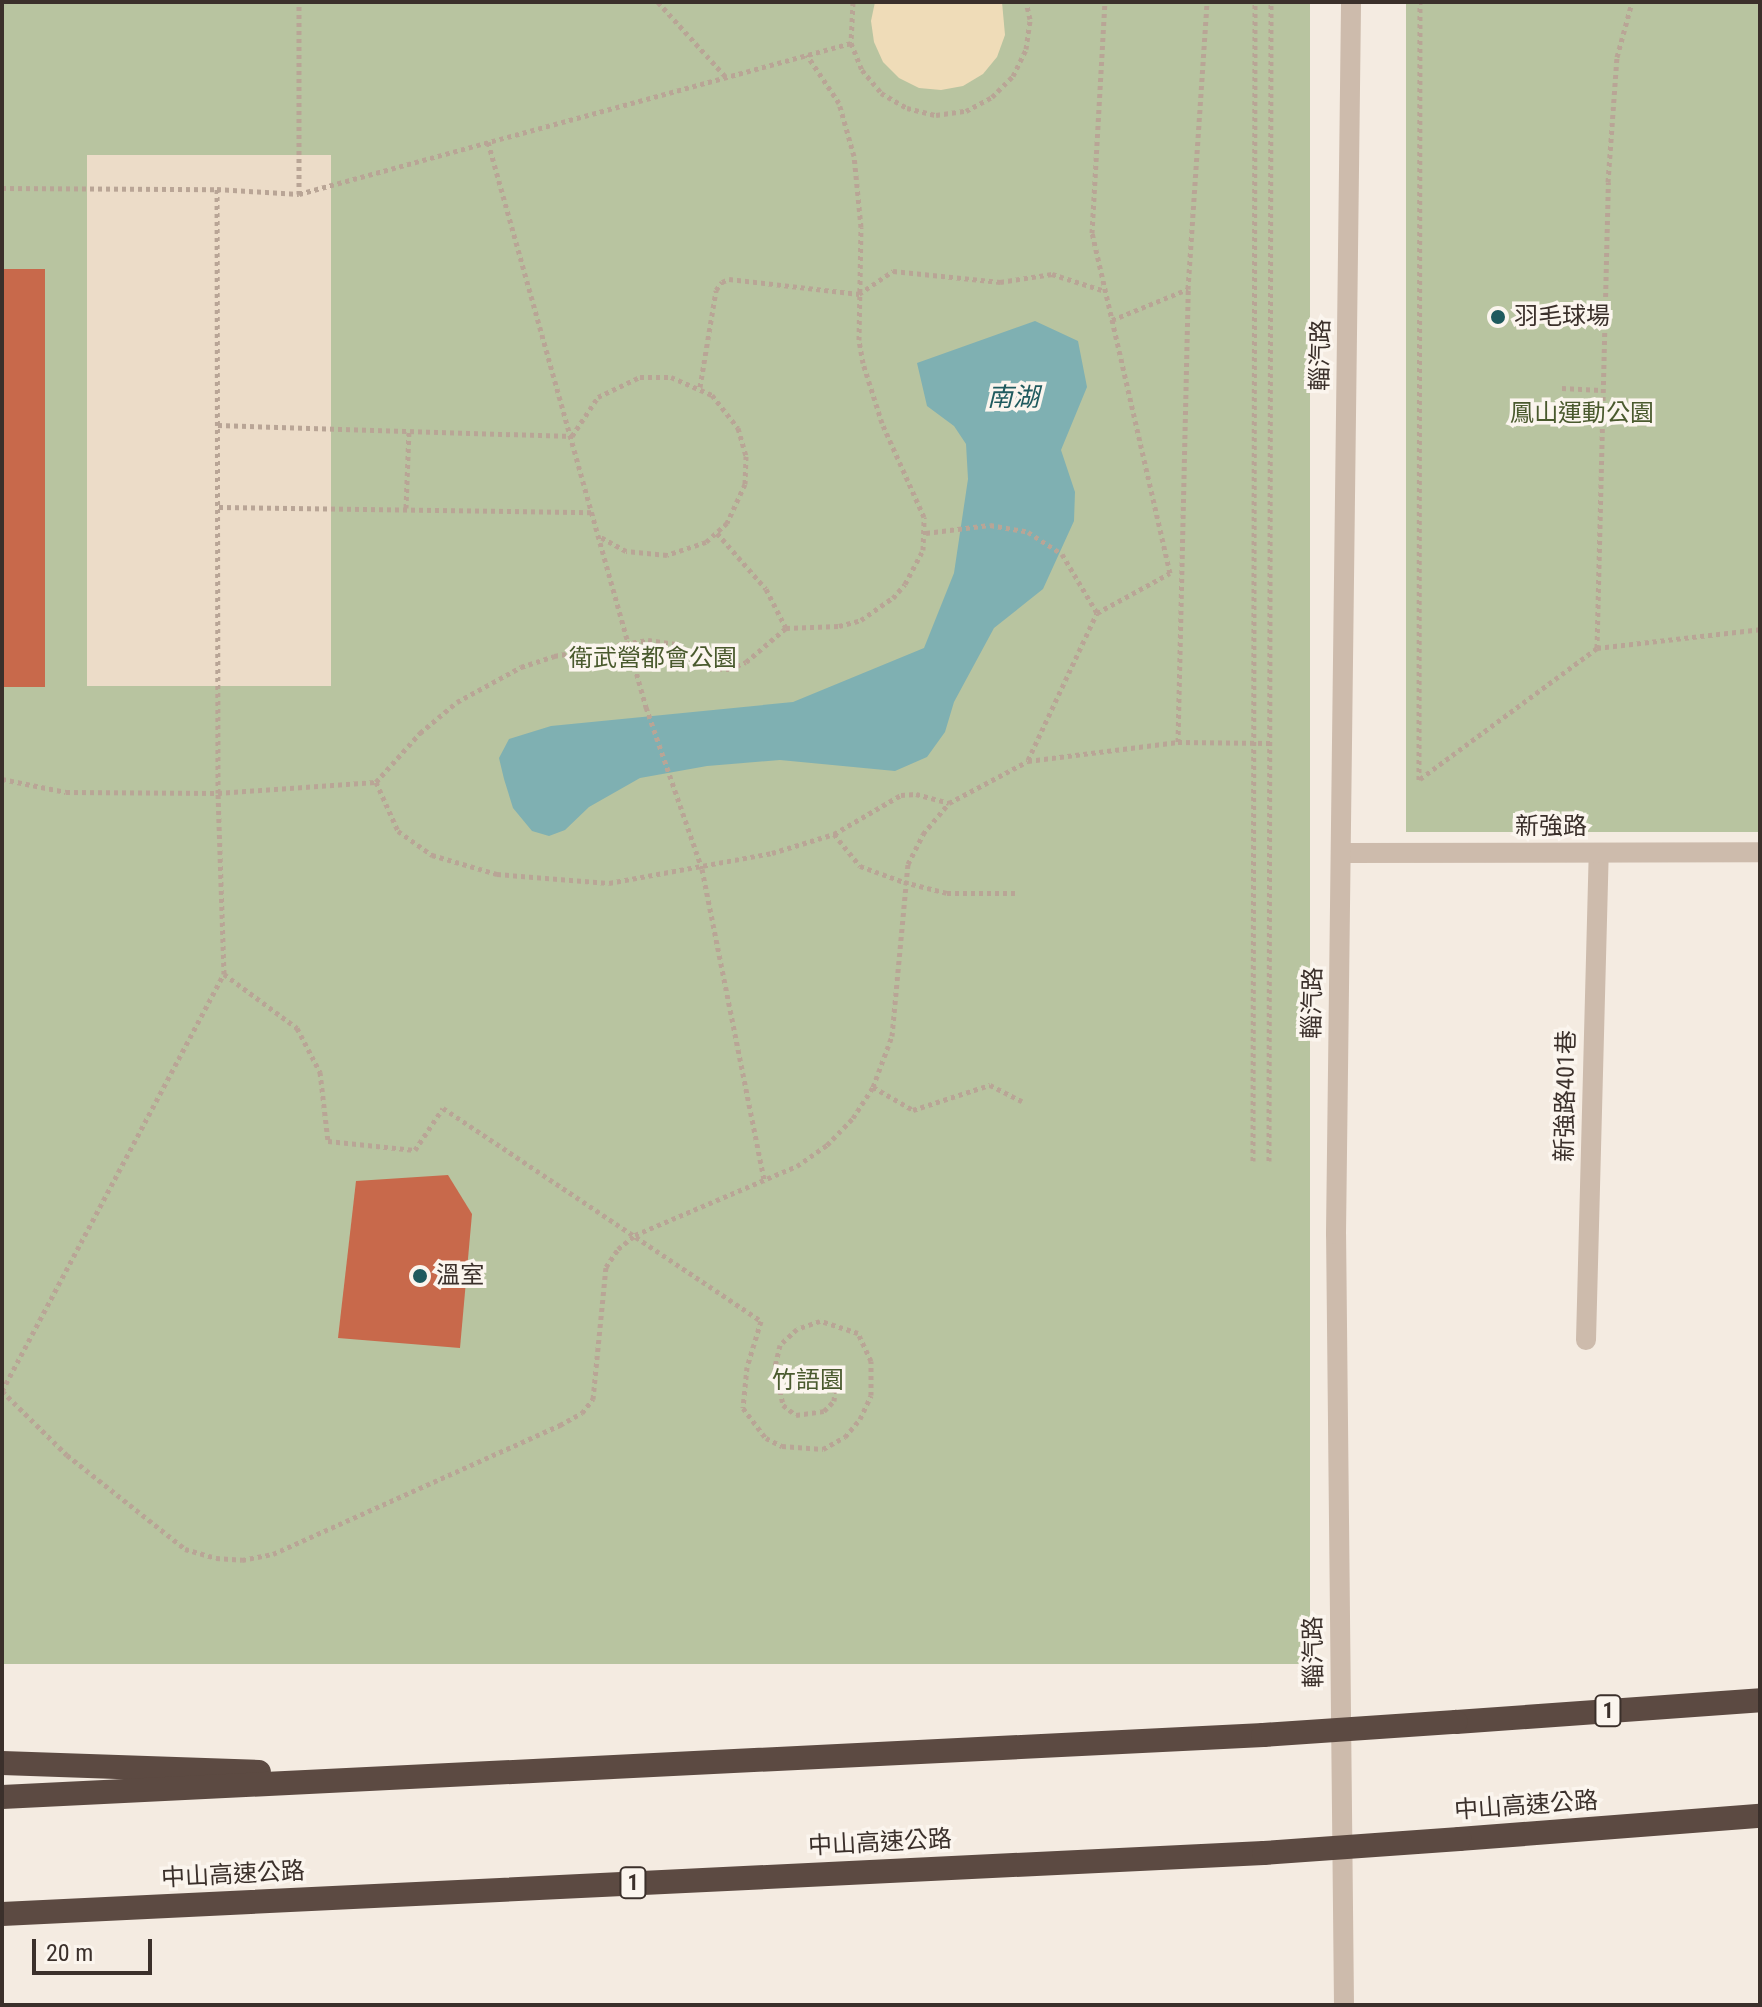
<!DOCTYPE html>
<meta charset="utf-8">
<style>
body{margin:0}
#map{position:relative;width:1762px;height:2007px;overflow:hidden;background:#f4ebe1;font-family:"Roboto Condensed","Noto Sans TC",sans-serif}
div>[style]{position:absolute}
.green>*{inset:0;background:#b8c4a0;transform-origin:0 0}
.sand>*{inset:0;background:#efdcb8}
.plaza>*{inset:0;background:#ecdcc8;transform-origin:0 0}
.water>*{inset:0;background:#7fb0b2}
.building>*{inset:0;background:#c8694b;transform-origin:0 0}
.path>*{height:5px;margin-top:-2.5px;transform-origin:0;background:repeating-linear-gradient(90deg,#b9a596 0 4px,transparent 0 8px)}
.service>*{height:20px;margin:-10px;padding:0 10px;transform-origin:10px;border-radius:10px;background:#cdbbac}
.minor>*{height:20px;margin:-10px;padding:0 10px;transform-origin:10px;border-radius:10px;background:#cdbbac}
.motorway>*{height:24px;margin:-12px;padding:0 12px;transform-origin:12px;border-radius:12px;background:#5c4a42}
.motorway-bridge>*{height:24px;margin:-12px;padding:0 12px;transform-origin:12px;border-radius:12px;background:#5c4a42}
.dots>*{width:22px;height:22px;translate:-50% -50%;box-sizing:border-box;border:4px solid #fbf5ee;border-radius:50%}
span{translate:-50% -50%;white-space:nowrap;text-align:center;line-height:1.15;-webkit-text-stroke:7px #fbf5ee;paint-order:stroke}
.shield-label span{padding:2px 6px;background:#fbf5ee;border:2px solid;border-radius:6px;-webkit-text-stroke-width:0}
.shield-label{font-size:22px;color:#3b302b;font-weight:700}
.poi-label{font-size:24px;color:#3b302b}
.left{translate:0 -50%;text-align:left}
.street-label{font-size:24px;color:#3b302b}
.park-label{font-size:24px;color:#4a5a2e}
.water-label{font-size:26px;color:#1f5a5e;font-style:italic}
.frame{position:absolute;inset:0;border:4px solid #3b302b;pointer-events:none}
.scale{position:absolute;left:32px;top:1939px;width:120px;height:36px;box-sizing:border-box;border:4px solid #3b302b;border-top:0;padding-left:10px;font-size:24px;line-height:28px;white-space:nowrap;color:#3b302b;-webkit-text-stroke:6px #fbf5ee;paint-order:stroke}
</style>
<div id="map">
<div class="green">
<i style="left:2px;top:2px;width:1308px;height:1662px"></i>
<i style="left:1406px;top:2px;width:354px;height:830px"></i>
</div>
<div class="sand">
<i style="clip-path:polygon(875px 2px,1002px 2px,1005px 35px,997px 57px,983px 74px,963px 86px,941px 90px,919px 88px,899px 78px,883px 62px,874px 42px,871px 21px)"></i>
</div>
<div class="plaza">
<i style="left:87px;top:155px;width:244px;height:531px"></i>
</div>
<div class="water">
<i style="clip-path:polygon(1035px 321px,1078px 341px,1087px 387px,1061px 450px,1075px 492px,1074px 521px,1043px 589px,994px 628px,954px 702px,945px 732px,927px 757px,895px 771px,780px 760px,707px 766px,640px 778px,589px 807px,565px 830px,549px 836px,532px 831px,513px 808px,504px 779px,499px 758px,509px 739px,551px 726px,793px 702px,924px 648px,954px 573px,968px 479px,966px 444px,954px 426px,927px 406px,917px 363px)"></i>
</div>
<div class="building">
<i style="left:45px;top:269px;width:418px;height:43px;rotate:90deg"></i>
<i style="clip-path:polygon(448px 1175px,472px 1214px,460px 1348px,338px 1338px,356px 1181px)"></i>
</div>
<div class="path">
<i style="left:658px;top:2px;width:101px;rotate:47.8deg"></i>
<i style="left:853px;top:2px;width:41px;rotate:92.8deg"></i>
<i style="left:851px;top:43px;width:29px;rotate:68deg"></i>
<i style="left:862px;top:70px;width:30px;rotate:50deg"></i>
<i style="left:881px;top:93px;width:30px;rotate:30deg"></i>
<i style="left:907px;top:108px;width:30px;rotate:14deg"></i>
<i style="left:936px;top:115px;width:30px;rotate:-8deg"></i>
<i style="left:966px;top:111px;width:30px;rotate:-28deg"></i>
<i style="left:992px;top:97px;width:30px;rotate:-45deg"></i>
<i style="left:1013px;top:76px;width:30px;rotate:-64deg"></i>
<i style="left:1026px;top:49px;width:30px;rotate:-82deg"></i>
<i style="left:1030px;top:19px;width:17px;rotate:-103deg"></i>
<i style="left:488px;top:142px;width:587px;rotate:74.38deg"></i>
<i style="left:646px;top:707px;width:171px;rotate:70.9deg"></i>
<i style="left:702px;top:869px;width:320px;rotate:78.7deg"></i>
<i style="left:2px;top:188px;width:215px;rotate:0.3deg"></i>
<i style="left:217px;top:189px;width:82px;rotate:3.5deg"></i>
<i style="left:299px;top:194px;width:572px;rotate:-15.3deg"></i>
<i style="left:299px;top:194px;width:192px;rotate:-90deg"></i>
<i style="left:1112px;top:320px;width:82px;rotate:-22.2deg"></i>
<i style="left:700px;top:387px;width:98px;rotate:-80.6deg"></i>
<i style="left:716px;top:290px;width:10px;rotate:-53deg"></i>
<i style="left:722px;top:282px;width:8px;rotate:-23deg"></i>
<i style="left:729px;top:279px;width:131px;rotate:6.6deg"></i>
<i style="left:859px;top:294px;width:41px;rotate:-34.1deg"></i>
<i style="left:893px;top:271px;width:108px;rotate:5.9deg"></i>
<i style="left:1000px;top:282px;width:53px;rotate:-8.7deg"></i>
<i style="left:1052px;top:274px;width:56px;rotate:17.8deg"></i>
<i style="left:1562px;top:388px;width:39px;rotate:3deg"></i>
<i style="left:218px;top:425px;width:354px;rotate:1.8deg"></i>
<i style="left:572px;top:436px;width:47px;rotate:-56.3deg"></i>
<i style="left:598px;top:397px;width:47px;rotate:-25.5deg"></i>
<i style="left:640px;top:377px;width:31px"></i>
<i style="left:671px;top:377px;width:45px;rotate:23.7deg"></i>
<i style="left:712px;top:395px;width:42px;rotate:51.8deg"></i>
<i style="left:738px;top:428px;width:29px;rotate:74deg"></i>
<i style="left:746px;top:456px;width:28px;rotate:92deg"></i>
<i style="left:745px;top:484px;width:43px;rotate:114.8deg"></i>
<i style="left:727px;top:523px;width:28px;rotate:138deg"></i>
<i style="left:706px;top:542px;width:41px;rotate:161.6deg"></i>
<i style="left:667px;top:555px;width:41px;rotate:-174.4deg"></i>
<i style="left:626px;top:551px;width:29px;rotate:-151deg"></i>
<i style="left:219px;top:507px;width:373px;rotate:0.8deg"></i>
<i style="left:406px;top:508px;width:78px;rotate:-87.8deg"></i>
<i style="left:717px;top:533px;width:74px;rotate:48.8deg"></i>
<i style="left:766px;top:589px;width:44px;rotate:62.9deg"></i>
<i style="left:926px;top:533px;width:64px;rotate:-7.1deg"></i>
<i style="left:990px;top:525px;width:39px;rotate:10deg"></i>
<i style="left:1028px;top:532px;width:40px;rotate:32.9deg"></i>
<i style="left:1062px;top:554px;width:69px;rotate:59.3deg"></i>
<i style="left:1597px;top:648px;width:466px;rotate:-88.6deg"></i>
<i style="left:1608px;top:182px;width:125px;rotate:-85.9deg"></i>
<i style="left:1617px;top:57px;width:57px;rotate:-74.7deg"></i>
<i style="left:1178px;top:742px;width:453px;rotate:-88.7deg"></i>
<i style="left:1188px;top:289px;width:288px;rotate:-86.2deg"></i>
<i style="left:1028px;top:760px;width:162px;rotate:-64.9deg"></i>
<i style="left:1097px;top:613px;width:83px;rotate:-28.7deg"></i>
<i style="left:1170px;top:573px;width:349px;rotate:-102.9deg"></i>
<i style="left:1092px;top:233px;width:231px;rotate:-86.8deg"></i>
<i style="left:2px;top:779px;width:65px;rotate:11.5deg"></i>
<i style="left:66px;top:792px;width:152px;rotate:0.4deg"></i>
<i style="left:218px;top:793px;width:158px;rotate:-4deg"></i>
<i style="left:376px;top:782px;width:66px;rotate:-48.1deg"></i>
<i style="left:420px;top:733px;width:48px;rotate:-40deg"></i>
<i style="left:457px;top:702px;width:73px;rotate:-28.7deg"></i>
<i style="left:521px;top:667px;width:35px;rotate:-18deg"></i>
<i style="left:554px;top:656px;width:95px;rotate:-9.7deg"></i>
<i style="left:648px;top:640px;width:28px;rotate:8deg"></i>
<i style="left:676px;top:644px;width:42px;rotate:35.2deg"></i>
<i style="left:710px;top:668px;width:19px;rotate:3deg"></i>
<i style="left:729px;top:669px;width:18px;rotate:-22deg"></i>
<i style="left:746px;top:662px;width:52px;rotate:-40.4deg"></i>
<i style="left:786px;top:628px;width:53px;rotate:-2.2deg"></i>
<i style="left:839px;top:626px;width:23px;rotate:-15deg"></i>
<i style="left:861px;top:620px;width:39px;rotate:-35deg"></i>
<i style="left:893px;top:598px;width:18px;rotate:-49deg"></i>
<i style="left:905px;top:584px;width:38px;rotate:-62deg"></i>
<i style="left:923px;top:550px;width:33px;rotate:-88deg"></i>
<i style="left:924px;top:517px;width:103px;rotate:-114.1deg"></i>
<i style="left:882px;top:423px;width:63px;rotate:-107.6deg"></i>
<i style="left:863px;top:363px;width:23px;rotate:-100deg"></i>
<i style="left:859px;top:340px;width:113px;rotate:-89deg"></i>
<i style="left:861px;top:227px;width:71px;rotate:-95.6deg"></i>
<i style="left:854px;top:156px;width:55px;rotate:-105.8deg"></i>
<i style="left:839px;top:103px;width:58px;rotate:-123.7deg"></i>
<i style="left:1420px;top:779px;width:220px;rotate:-36.5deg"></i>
<i style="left:1597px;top:648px;width:164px;rotate:-6.6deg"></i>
<i style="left:1419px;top:780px;width:778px;rotate:-89.93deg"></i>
<i style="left:376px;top:782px;width:54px;rotate:65.8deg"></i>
<i style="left:398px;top:831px;width:42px;rotate:35.2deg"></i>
<i style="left:432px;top:855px;width:68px;rotate:16.3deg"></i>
<i style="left:497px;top:874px;width:112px;rotate:4.6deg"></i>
<i style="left:609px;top:883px;width:166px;rotate:-10.4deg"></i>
<i style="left:772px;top:853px;width:65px;rotate:-17deg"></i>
<i style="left:834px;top:834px;width:78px;rotate:-30.2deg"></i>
<i style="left:901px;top:795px;width:15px;rotate:-4deg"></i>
<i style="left:916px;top:794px;width:34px;rotate:15deg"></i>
<i style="left:834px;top:834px;width:41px;rotate:50.9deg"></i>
<i style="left:860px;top:866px;width:47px;rotate:20deg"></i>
<i style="left:904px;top:882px;width:44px;rotate:14.3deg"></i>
<i style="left:947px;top:893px;width:71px"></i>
<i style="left:224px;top:974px;width:91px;rotate:36.5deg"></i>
<i style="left:297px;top:1028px;width:50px;rotate:62.4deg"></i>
<i style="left:320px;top:1072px;width:69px;rotate:83.4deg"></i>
<i style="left:328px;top:1141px;width:87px;rotate:5.9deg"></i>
<i style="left:415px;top:1150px;width:50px;rotate:-56.3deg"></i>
<i style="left:443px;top:1108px;width:383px;rotate:33.8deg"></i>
<i style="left:761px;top:1321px;width:48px;rotate:106.9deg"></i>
<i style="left:747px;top:1367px;width:41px;rotate:95.6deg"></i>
<i style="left:743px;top:1408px;width:38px;rotate:53deg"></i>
<i style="left:766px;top:1438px;width:18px;rotate:27deg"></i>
<i style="left:782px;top:1446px;width:41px;rotate:4.2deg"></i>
<i style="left:823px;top:1449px;width:25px;rotate:-29deg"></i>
<i style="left:845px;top:1437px;width:23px;rotate:-50deg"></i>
<i style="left:860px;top:1419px;width:26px;rotate:-65deg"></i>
<i style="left:871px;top:1395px;width:34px;rotate:-90deg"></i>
<i style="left:871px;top:1361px;width:31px;rotate:-115deg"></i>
<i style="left:858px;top:1333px;width:40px;rotate:-162deg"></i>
<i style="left:820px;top:1321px;width:24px;rotate:161deg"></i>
<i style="left:797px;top:1329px;width:23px;rotate:137deg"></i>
<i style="left:780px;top:1345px;width:23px;rotate:103deg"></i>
<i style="left:775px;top:1367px;width:39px;rotate:78deg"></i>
<i style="left:783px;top:1405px;width:16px;rotate:38deg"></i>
<i style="left:796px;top:1415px;width:28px;rotate:-8deg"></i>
<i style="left:824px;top:1411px;width:14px;rotate:-45deg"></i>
<i style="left:834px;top:1401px;width:11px;rotate:-85deg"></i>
<i style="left:835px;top:1390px;width:12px;rotate:-145deg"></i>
<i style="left:873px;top:1087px;width:46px;rotate:29.9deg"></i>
<i style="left:913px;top:1110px;width:81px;rotate:-18deg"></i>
<i style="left:990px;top:1085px;width:36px;rotate:27deg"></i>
<i style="left:1253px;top:1161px;width:1159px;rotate:-89.9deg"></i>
<i style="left:1269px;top:1161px;width:1159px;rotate:-89.9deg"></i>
<i style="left:2px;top:1391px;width:91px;rotate:44.6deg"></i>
<i style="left:67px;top:1455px;width:151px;rotate:38.5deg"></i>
<i style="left:185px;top:1549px;width:32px;rotate:16deg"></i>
<i style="left:216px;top:1558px;width:26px;rotate:4deg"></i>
<i style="left:242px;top:1560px;width:32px;rotate:-11deg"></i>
<i style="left:273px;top:1554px;width:315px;rotate:-24.2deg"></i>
<i style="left:560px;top:1425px;width:25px;rotate:-29deg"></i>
<i style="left:582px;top:1413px;width:18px;rotate:-52deg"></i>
<i style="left:593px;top:1399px;width:133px;rotate:-84.4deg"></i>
<i style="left:606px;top:1267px;width:22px;rotate:-56deg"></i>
<i style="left:618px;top:1249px;width:22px;rotate:-39deg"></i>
<i style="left:635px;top:1235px;width:176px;rotate:-23.1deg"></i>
<i style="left:797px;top:1166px;width:37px;rotate:-35deg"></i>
<i style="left:827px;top:1145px;width:37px;rotate:-46deg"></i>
<i style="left:853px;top:1118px;width:37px;rotate:-57deg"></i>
<i style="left:873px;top:1087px;width:54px;rotate:-69.6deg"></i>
<i style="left:892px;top:1036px;width:173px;rotate:-84.7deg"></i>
<i style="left:908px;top:864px;width:34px;rotate:-63deg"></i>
<i style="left:923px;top:834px;width:40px;rotate:-50deg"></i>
<i style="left:949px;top:803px;width:89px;rotate:-28deg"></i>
<i style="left:1028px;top:761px;width:151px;rotate:-7.2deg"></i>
<i style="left:1178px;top:742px;width:92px;rotate:0.6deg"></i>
<i style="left:2px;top:1391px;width:472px;rotate:-62deg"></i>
<i style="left:224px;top:974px;width:181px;rotate:-91.9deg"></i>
<i style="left:218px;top:793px;width:604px;rotate:-90.09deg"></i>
</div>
<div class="service">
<i style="left:1586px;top:1340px;width:487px;rotate:-88.5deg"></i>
</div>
<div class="minor">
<i style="left:1341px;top:853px;width:419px;rotate:-0.1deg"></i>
<i style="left:1344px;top:2005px;width:771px;rotate:-90.59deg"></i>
<i style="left:1336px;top:1234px;width:1232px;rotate:-89.3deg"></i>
</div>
<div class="motorway">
<i style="left:1456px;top:1722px;width:305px;rotate:-4.1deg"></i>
<i style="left:2px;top:1763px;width:257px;rotate:2deg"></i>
<i style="left:2px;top:1797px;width:1263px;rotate:-2.81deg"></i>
<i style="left:1459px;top:1839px;width:302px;rotate:-4.4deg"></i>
<i style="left:2px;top:1914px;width:1263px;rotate:-2.77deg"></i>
</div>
<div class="motorway-bridge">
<i style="left:1263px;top:1735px;width:193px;rotate:-3.9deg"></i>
<i style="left:1264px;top:1853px;width:196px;rotate:-4.1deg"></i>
</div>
<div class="dots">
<i style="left:1498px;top:317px;background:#1f5a5e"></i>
<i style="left:420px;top:1276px;background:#1f5a5e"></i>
</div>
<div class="shield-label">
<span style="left:1608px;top:1711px">1</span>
<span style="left:633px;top:1883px">1</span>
</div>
<div class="poi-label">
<span class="left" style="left:1514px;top:317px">羽毛球場</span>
<span class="left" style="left:436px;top:1276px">溫室</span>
</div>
<div class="street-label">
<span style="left:1321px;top:355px;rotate:-89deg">輜汽路</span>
<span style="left:1551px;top:827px">新強路</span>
<span style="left:1313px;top:1003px;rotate:-89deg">輜汽路</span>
<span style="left:1566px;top:1096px;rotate:-89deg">新強路401巷</span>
<span style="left:1314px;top:1652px;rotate:-91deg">輜汽路</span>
<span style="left:1526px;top:1806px;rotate:-4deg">中山高速公路</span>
<span style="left:880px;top:1843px;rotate:-3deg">中山高速公路</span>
<span style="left:233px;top:1875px;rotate:-3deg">中山高速公路</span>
</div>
<div class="park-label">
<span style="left:1582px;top:414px">鳳山運動公園</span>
<span style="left:653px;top:659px">衛武營都會公園</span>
<span style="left:808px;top:1381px">竹語園</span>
</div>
<div class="water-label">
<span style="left:1013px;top:398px">南湖</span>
</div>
<div class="frame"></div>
<div class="scale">20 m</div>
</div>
